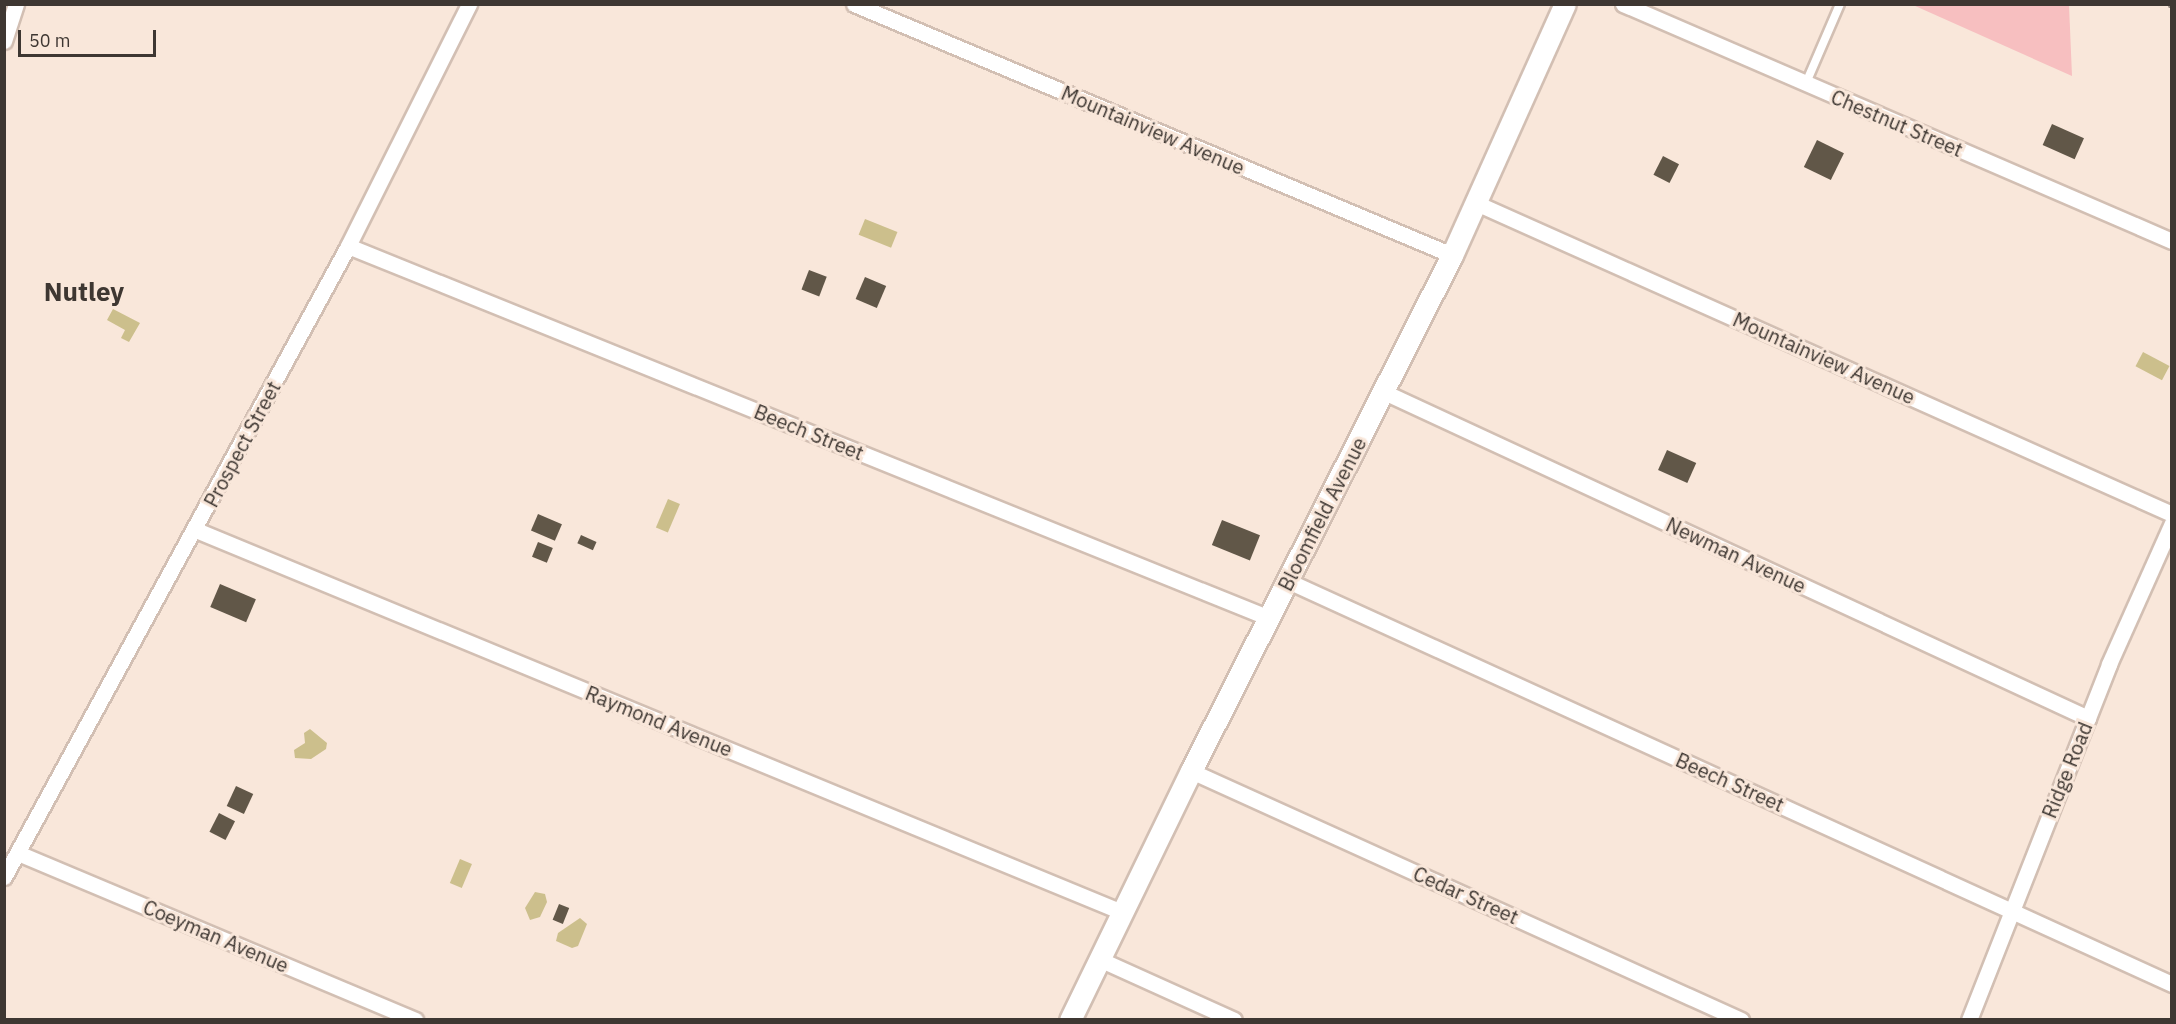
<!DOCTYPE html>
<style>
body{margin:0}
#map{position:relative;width:2176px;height:1024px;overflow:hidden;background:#f9e7da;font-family:"IBM Plex Sans",sans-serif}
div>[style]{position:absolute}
.green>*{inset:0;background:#f7bfc0}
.water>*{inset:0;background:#ccbf8c;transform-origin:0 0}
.building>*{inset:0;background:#615748;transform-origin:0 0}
.path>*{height:3px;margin-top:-1.5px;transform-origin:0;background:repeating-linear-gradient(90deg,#948880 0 3px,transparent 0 7.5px)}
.roads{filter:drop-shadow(2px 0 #d2bfb3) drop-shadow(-2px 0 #d2bfb3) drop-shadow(0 2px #d2bfb3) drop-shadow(0 -2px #d2bfb3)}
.lane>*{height:8px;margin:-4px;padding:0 4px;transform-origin:4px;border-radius:4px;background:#fff}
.street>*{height:15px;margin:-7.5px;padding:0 7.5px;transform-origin:7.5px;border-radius:7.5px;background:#fff}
.secondary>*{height:21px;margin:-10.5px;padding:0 10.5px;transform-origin:10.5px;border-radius:10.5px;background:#fff}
span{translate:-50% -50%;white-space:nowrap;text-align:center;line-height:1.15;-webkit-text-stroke:6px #f9e7da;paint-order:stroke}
.street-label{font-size:20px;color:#3e3732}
.district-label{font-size:26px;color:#3e3732;font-weight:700}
.frame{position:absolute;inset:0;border:6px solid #3e3732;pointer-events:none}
.scale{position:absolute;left:18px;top:30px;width:138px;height:27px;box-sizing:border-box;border:3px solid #3e3732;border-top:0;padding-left:8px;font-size:18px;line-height:21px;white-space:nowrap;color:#3e3732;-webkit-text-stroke:4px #f9e7da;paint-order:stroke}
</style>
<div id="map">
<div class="green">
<i style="clip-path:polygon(1913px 5px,2069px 5px,2072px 76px)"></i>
</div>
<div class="water">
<i style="left:865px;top:219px;width:35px;height:17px;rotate:22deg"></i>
<i style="clip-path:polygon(113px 309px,140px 323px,129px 342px,121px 338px,125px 330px,107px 320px)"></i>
<i style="left:2143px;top:352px;width:30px;height:16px;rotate:28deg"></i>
<i style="left:668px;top:499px;width:13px;height:31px;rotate:23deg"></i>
<i style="clip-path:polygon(310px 729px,327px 743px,326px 749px,311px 759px,295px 758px,294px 750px,305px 743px,304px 733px)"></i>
<i style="left:460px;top:859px;width:13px;height:26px;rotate:23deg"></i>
<i style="clip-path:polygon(535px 892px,545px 894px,547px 902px,540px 917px,530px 920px,525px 908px)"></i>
<i style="clip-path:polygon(580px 918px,587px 924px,578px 946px,572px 948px,556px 941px,558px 933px)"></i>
</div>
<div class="building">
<i style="left:2052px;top:124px;width:35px;height:23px;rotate:24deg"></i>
<i style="left:1817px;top:140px;width:30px;height:30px;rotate:26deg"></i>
<i style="left:1663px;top:156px;width:18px;height:21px;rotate:27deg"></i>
<i style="left:809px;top:270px;width:19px;height:21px;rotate:21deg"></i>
<i style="left:865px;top:277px;width:23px;height:24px;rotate:23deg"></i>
<i style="left:1667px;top:450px;width:32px;height:22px;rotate:24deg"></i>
<i style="left:538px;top:514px;width:26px;height:18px;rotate:23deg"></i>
<i style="left:1222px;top:520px;width:41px;height:27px;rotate:22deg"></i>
<i style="left:581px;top:535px;width:17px;height:9px;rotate:24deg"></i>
<i style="left:538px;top:542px;width:16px;height:16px;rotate:22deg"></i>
<i style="left:220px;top:584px;width:39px;height:25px;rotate:23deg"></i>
<i style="left:236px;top:786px;width:19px;height:22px;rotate:25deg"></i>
<i style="left:219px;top:813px;width:18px;height:21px;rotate:27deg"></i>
<i style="left:559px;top:904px;width:11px;height:17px;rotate:22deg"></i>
</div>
<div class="path">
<i style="left:2169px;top:4px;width:9px;rotate:69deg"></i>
</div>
<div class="roads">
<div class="lane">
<i style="left:1806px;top:83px;width:86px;rotate:-66.7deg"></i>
</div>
<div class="street">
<i style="left:854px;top:4px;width:649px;rotate:22.77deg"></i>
<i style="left:1623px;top:4px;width:598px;rotate:23.35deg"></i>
<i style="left:4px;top:41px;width:39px;rotate:-72deg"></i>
<i style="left:1476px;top:203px;width:762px;rotate:24.08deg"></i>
<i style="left:348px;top:246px;width:993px;rotate:21.99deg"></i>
<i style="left:1384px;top:392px;width:776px;rotate:24.85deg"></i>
<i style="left:196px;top:530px;width:1002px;rotate:22.42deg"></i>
<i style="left:1288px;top:581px;width:972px;rotate:24.51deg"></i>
<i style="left:1191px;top:771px;width:604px;rotate:24.36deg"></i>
<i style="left:18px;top:853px;width:431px;rotate:22.8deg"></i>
<i style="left:4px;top:877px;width:719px;rotate:-61.4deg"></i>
<i style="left:348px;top:246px;width:271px;rotate:-63.4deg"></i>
<i style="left:1099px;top:959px;width:148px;rotate:24.3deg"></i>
<i style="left:1969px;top:1020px;width:383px;rotate:-68.5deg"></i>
<i style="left:2109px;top:664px;width:154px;rotate:-65.9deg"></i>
</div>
<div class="secondary">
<i style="left:1070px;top:1020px;width:277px;rotate:-64.1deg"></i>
<i style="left:1191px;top:771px;width:578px;rotate:-63.17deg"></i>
<i style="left:1452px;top:255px;width:275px;rotate:-65.8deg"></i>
</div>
</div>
<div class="street-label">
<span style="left:1897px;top:123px;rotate:23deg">Chestnut Street</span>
<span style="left:1153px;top:130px;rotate:23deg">Mountainview Avenue</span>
<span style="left:1824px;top:358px;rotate:24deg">Mountainview Avenue</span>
<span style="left:809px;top:432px;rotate:22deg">Beech Street</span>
<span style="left:242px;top:444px;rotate:-62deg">Prospect Street</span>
<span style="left:1322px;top:514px;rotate:-63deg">Bloomfield Avenue</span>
<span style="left:1736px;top:555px;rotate:25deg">Newman Avenue</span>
<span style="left:659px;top:721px;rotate:22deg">Raymond Avenue</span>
<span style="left:2067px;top:770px;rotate:-68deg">Ridge Road</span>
<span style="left:1730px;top:782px;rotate:24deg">Beech Street</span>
<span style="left:1466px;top:895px;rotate:24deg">Cedar Street</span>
<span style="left:216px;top:936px;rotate:23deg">Coeyman Avenue</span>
</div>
<div class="district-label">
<span style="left:84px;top:292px">Nutley</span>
</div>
<div class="frame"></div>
<div class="scale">50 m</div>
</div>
